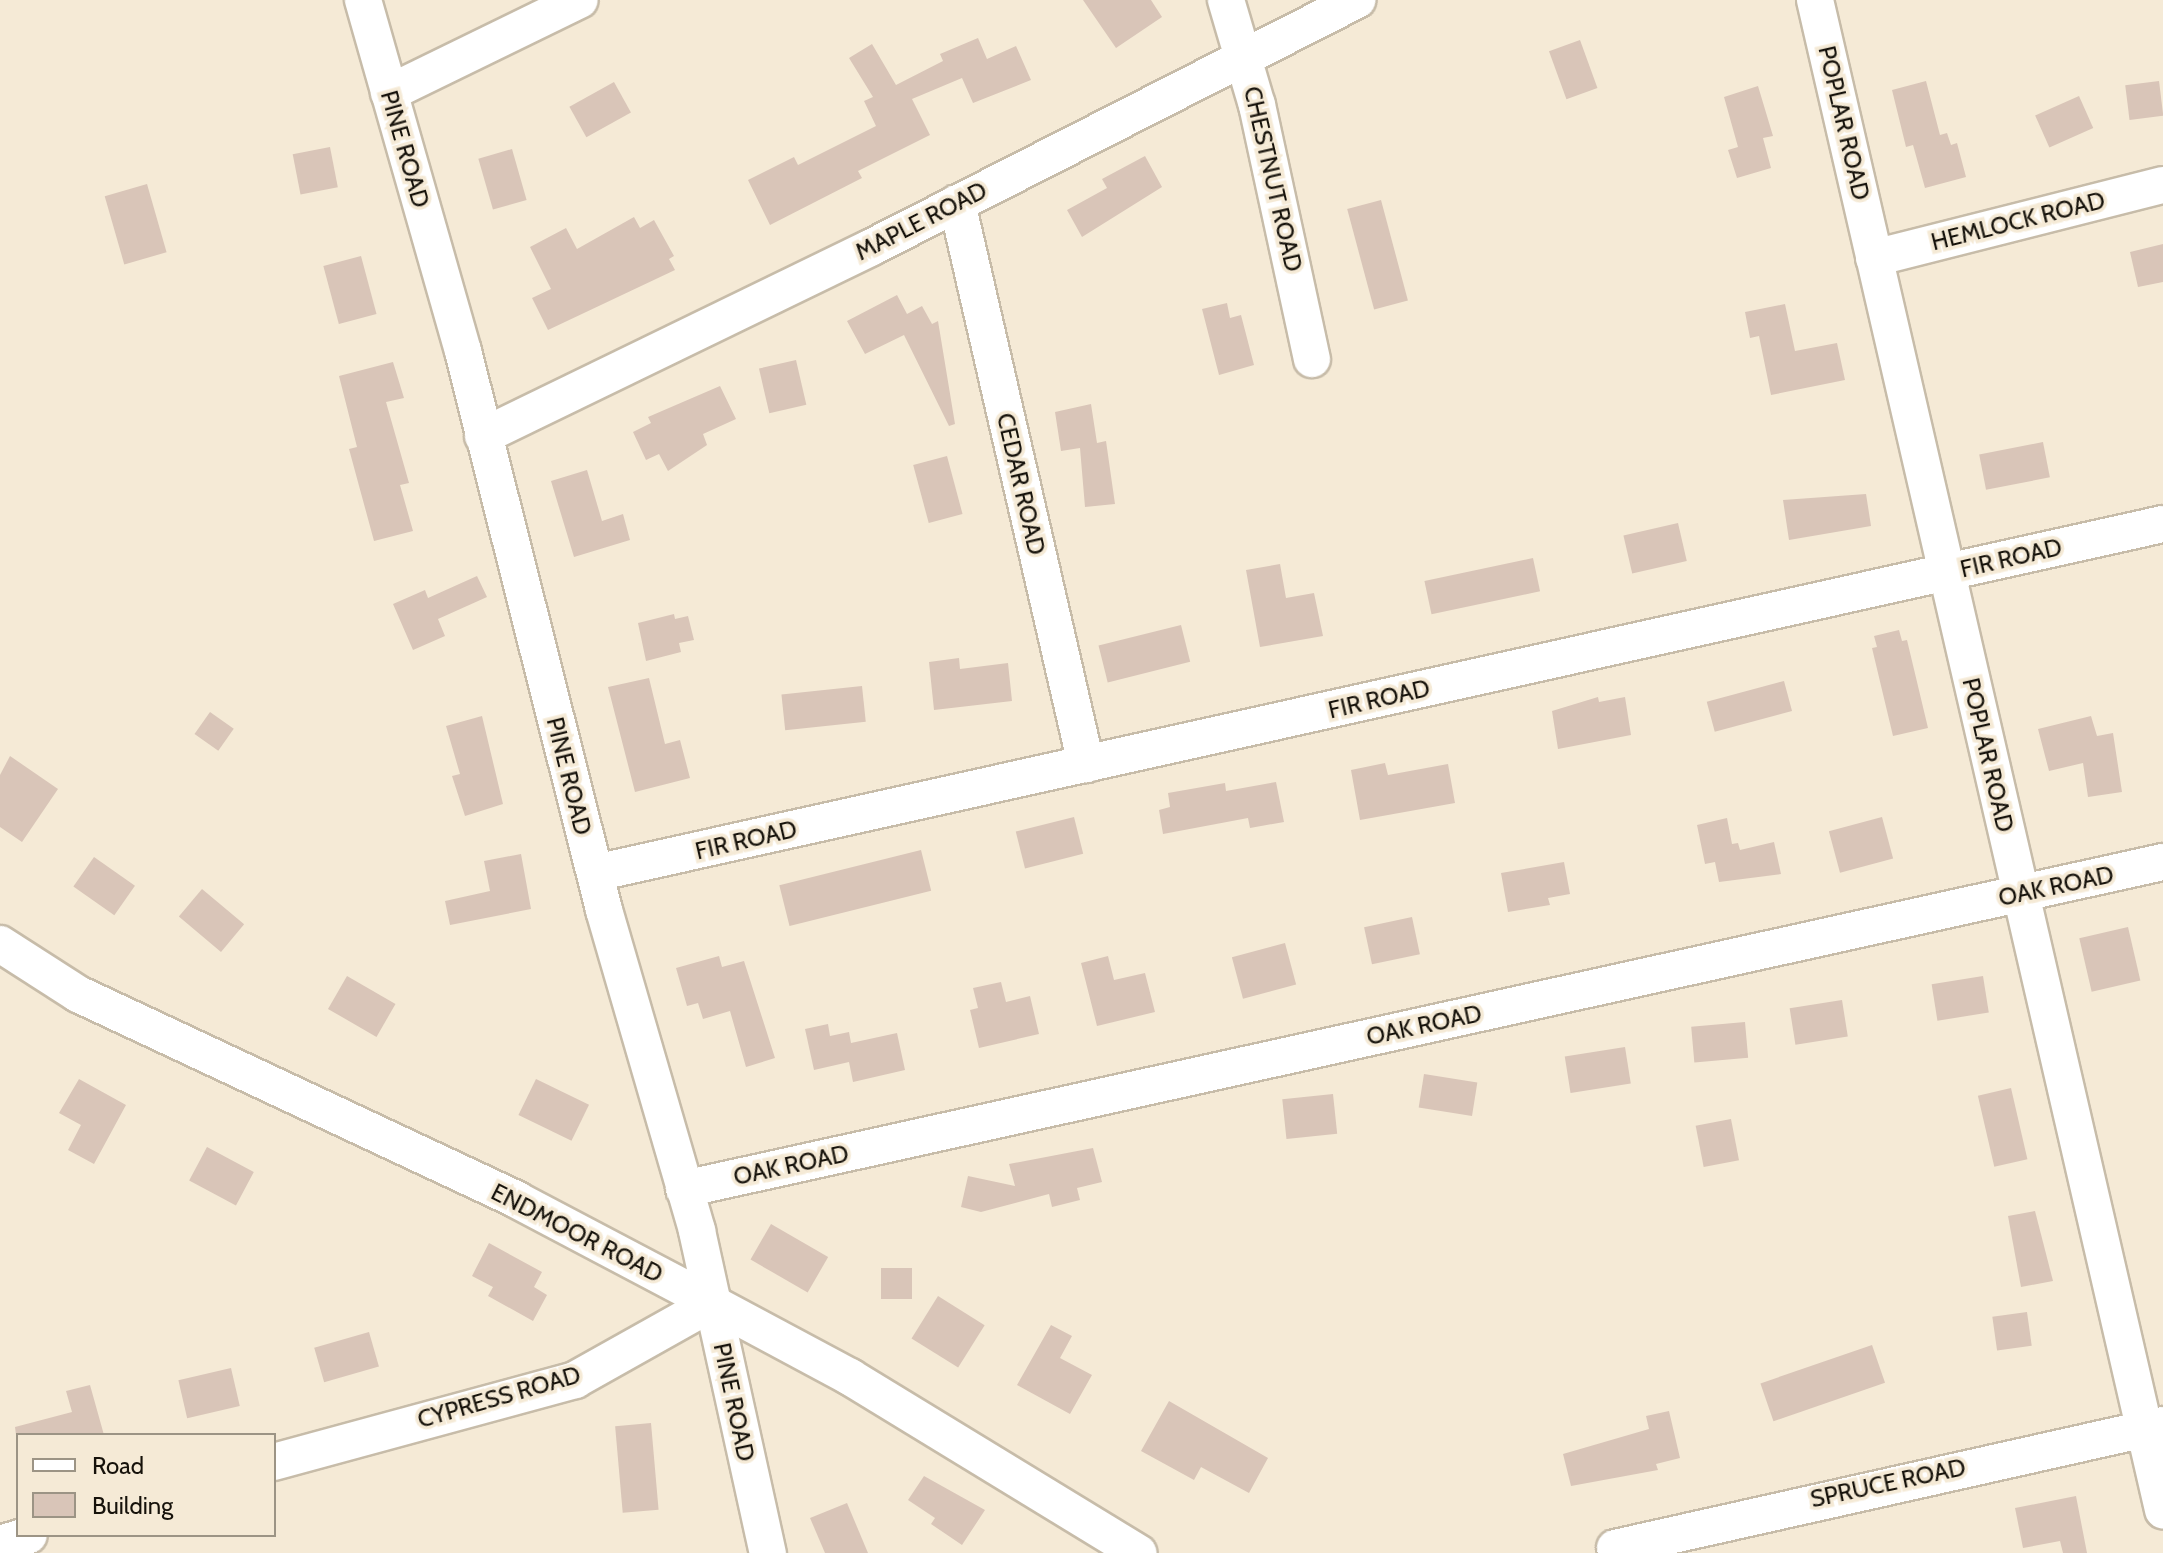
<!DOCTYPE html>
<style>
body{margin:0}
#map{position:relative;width:2163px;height:1553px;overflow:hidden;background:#f5ead6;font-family:Cabin,sans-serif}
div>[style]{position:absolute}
.building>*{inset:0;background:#d9c5b8;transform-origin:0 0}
.roads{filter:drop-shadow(2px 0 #c7bca9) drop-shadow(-2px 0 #c7bca9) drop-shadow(0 2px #c7bca9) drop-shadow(0 -2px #c7bca9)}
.street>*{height:36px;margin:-18px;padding:0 18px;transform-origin:18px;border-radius:18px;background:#fff}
span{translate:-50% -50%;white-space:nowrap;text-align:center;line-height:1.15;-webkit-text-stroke:7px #f5ead6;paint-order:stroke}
.street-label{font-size:24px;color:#16120b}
.legend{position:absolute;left:16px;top:1433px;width:260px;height:104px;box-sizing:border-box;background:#f5ead6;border:2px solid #9c9485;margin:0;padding:10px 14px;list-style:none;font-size:24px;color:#16120b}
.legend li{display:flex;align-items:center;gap:16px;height:40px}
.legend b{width:40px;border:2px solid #9c9485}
</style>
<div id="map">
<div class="building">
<i style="clip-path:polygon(1083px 0,1151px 0,1162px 17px,1116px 48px)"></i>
<i style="clip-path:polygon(978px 38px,987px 59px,1016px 46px,1031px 80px,973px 103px,962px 78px,912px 99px,930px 135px,858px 171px,862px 178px,770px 225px,748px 180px,794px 157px,798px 165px,876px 126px,864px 101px,873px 97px,849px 58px,872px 44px,896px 85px,943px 61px,940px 54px)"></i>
<i style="left:1580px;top:40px;width:51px;height:33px;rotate:70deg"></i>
<i style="clip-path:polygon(1926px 81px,1940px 135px,1947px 133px,1951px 145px,1957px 143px,1966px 177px,1925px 188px,1913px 145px,1906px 147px,1892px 90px)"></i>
<i style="left:2159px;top:81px;width:35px;height:34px;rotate:83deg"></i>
<i style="left:614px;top:82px;width:35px;height:51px;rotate:61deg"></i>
<i style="clip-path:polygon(1758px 86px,1773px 136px,1763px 138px,1771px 168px,1737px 178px,1728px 150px,1738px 147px,1724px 97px)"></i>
<i style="left:2079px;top:96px;width:35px;height:48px;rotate:66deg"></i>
<i style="left:330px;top:147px;width:41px;height:38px;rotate:79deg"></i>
<i style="left:512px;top:149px;width:53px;height:35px;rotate:74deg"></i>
<i style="clip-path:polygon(1145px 156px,1162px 187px,1082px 237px,1067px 210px,1107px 188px,1102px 179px)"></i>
<i style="left:147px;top:184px;width:71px;height:44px;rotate:74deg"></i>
<i style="left:1381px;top:200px;width:104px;height:35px;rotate:75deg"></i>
<i style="clip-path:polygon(634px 217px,640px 228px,654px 220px,674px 256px,669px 259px,675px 270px,548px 330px,532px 298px,551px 289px,530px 247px,566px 228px,577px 249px)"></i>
<i style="clip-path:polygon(2163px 244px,2163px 282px,2138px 287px,2130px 252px)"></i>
<i style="left:361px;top:256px;width:60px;height:39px;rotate:75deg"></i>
<i style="clip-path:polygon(897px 295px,907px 314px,922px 306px,932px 324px,938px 321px,955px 424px,949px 426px,904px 335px,865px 354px,847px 321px)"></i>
<i style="clip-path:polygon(1227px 303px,1230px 318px,1241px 315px,1254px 365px,1219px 375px,1202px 309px)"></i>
<i style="clip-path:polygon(1785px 304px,1795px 351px,1837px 343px,1845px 380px,1771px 395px,1759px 336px,1750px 338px,1745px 312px)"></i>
<i style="left:796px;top:360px;width:46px;height:38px;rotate:77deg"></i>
<i style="clip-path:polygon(393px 362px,404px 398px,386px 402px,409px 483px,400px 485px,413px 531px,374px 541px,349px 449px,357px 447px,339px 376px)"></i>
<i style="clip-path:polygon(720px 386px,736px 419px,703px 434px,707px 445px,668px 471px,659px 454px,646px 460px,633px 432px,651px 423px,648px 417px)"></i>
<i style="clip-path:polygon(1091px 404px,1097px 443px,1106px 441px,1115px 504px,1085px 507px,1080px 448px,1061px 451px,1055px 412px)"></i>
<i style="left:2043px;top:442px;width:36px;height:65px;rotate:79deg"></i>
<i style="left:947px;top:456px;width:60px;height:35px;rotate:75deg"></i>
<i style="clip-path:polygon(587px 470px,602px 521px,623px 514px,630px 540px,574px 557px,551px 481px)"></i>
<i style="clip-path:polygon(1866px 494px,1871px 526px,1789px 540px,1783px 500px)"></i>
<i style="left:1678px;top:523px;width:39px;height:56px;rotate:77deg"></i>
<i style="left:1533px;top:558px;width:34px;height:111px;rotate:78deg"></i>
<i style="clip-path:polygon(1280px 564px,1286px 598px,1314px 593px,1323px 636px,1260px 647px,1246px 570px)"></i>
<i style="clip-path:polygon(477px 576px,487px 597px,438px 619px,445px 636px,413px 650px,393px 604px,425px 590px,428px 598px)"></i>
<i style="clip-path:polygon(674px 614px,675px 619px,688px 616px,694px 640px,679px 643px,681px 652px,646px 661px,638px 623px)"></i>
<i style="left:1181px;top:625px;width:38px;height:85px;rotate:76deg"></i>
<i style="clip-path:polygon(1899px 630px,1902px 641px,1907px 640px,1928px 728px,1893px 736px,1872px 648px,1877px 647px,1874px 636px)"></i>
<i style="clip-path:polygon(959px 658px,960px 669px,1008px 663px,1012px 701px,934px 710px,929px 662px)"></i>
<i style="clip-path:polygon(649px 678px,665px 744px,680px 740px,690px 778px,635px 792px,608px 687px)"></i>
<i style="left:1784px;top:681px;width:31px;height:80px;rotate:75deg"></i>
<i style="left:862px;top:686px;width:36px;height:81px;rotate:84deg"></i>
<i style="clip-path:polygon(1598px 697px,1599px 702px,1625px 697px,1631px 735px,1558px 749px,1552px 711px)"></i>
<i style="left:210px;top:712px;width:29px;height:27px;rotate:35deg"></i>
<i style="clip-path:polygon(482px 716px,503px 804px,465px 816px,452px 776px,460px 774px,446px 726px)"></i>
<i style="clip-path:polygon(2091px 716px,2097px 736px,2113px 733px,2122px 792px,2088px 797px,2083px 763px,2049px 771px,2038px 729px)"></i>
<i style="clip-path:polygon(10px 756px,58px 789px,22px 842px,0 827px,0 775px)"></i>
<i style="clip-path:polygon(1385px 763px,1388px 775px,1448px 764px,1455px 803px,1360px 820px,1351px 770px)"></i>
<i style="clip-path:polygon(1276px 782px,1284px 822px,1250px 828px,1248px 818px,1163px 834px,1159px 810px,1170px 807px,1168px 793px,1225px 783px,1226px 791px)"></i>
<i style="left:1074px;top:817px;width:38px;height:60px;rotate:76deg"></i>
<i style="left:1882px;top:817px;width:43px;height:55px;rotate:75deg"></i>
<i style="clip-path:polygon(1727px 818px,1732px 844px,1738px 843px,1740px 850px,1774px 842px,1781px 874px,1719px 882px,1715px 862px,1705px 864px,1697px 825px)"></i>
<i style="left:921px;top:850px;width:42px;height:146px;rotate:76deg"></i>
<i style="clip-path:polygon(521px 854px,531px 909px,450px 925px,445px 901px,490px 891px,484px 861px)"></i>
<i style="left:94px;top:857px;width:50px;height:36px;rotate:35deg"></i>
<i style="clip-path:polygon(1564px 862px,1570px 894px,1548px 898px,1550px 905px,1508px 912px,1501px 873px)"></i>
<i style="left:202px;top:889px;width:55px;height:36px;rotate:40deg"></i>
<i style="left:1412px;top:917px;width:38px;height:49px;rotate:78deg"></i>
<i style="left:2128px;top:927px;width:55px;height:50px;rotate:77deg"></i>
<i style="left:1285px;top:943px;width:43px;height:55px;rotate:75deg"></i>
<i style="clip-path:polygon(719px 956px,722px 967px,744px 961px,775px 1058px,746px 1067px,730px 1011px,703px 1019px,698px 1003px,687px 1006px,676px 968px)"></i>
<i style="clip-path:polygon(1108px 956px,1114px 980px,1145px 973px,1155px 1012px,1097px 1026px,1081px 963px)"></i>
<i style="left:347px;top:976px;width:56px;height:38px;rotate:30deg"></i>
<i style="left:1983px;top:976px;width:37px;height:52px;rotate:81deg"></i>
<i style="clip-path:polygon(1001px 982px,1006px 1002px,1030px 996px,1039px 1034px,979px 1048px,970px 1010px,978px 1008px,973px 988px)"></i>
<i style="left:1842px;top:1000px;width:37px;height:53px;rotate:81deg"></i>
<i style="left:1745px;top:1022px;width:36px;height:54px;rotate:85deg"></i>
<i style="clip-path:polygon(828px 1024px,830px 1036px,849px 1032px,851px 1043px,897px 1033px,905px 1070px,853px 1082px,849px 1062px,814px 1070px,805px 1029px)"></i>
<i style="left:1625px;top:1047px;width:37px;height:61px;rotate:81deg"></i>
<i style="left:1424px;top:1074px;width:54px;height:34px;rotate:9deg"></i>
<i style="clip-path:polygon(79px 1079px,126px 1105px,94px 1164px,68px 1150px,81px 1125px,59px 1113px)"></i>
<i style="left:536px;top:1079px;width:59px;height:40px;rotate:26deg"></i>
<i style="left:2011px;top:1088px;width:73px;height:34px;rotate:77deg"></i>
<i style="left:1333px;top:1094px;width:40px;height:51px;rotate:84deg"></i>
<i style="left:1731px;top:1119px;width:42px;height:36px;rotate:79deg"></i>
<i style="left:207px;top:1147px;width:53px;height:38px;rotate:28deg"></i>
<i style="clip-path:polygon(1093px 1148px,1102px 1182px,1077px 1188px,1080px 1200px,1052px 1207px,1049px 1194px,981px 1212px,961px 1207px,968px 1176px,1015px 1186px,1009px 1164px)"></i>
<i style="clip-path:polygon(2035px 1211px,2053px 1281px,2021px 1287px,2008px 1216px)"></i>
<i style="left:771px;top:1224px;width:66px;height:41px;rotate:30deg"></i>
<i style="clip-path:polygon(489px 1243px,542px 1272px,534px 1287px,547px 1295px,533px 1321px,488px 1296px,493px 1287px,472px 1276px)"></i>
<i style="left:912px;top:1268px;width:31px;height:31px;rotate:90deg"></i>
<i style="left:938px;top:1296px;width:55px;height:50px;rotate:32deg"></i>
<i style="left:2027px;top:1312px;width:34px;height:35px;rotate:82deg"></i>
<i style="clip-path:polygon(1051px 1325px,1072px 1336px,1060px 1358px,1092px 1375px,1070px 1414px,1017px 1385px)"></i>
<i style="left:369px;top:1332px;width:36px;height:57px;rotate:74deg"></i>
<i style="left:1872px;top:1345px;width:40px;height:118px;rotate:71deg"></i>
<i style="left:231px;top:1368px;width:39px;height:54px;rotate:77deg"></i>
<i style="clip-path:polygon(90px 1385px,104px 1435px,16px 1435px,15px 1427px,72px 1412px,66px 1391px)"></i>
<i style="clip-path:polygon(1169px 1401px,1268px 1458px,1249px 1493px,1201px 1467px,1194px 1480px,1141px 1451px)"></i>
<i style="clip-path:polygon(1669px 1411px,1680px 1458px,1656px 1464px,1658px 1470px,1571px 1486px,1563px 1454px,1649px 1429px,1646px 1416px)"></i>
<i style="left:651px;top:1423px;width:87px;height:36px;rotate:85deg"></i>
<i style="clip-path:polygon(924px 1476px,985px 1510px,962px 1545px,931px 1524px,935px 1518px,908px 1500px)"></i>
<i style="clip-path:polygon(2076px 1496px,2087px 1553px,2063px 1553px,2060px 1541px,2023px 1548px,2015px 1508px)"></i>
<i style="clip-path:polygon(847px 1503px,868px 1553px,825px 1553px,810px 1518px)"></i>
</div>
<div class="roads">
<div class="street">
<i style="left:363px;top:0;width:365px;rotate:74.1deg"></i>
<i style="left:463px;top:351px;width:577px;rotate:75.84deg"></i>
<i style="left:604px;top:910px;width:334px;rotate:73.8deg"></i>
<i style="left:697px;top:1231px;width:330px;rotate:77.6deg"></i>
<i style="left:1226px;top:0;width:109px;rotate:73.6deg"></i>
<i style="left:1257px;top:105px;width:260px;rotate:77.8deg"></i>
<i style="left:1815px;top:0;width:1550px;rotate:77.02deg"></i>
<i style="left:389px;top:93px;width:212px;rotate:-26deg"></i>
<i style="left:957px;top:203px;width:576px;rotate:77.05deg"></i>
<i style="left:1874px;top:258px;width:298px;rotate:-14.2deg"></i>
<i style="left:483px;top:436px;width:430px;rotate:-25.9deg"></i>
<i style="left:870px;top:248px;width:547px;rotate:-26.99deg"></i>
<i style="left:595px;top:873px;width:1606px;rotate:-12.55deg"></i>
<i style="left:0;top:944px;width:93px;rotate:32.7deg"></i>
<i style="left:78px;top:994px;width:485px;rotate:25.1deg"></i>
<i style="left:517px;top:1200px;width:221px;rotate:27.8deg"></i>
<i style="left:712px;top:1303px;width:157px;rotate:28.2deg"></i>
<i style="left:850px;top:1377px;width:338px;rotate:31.4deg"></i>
<i style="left:684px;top:1189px;width:1515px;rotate:-12.47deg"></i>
<i style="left:274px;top:1462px;width:312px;rotate:-15.2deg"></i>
<i style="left:575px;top:1380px;width:157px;rotate:-29.3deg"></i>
<i style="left:0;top:1544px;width:30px;rotate:-17deg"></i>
<i style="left:1615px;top:1548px;width:562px;rotate:-12.65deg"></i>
</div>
</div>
<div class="street-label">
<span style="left:1844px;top:123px;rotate:77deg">POPLAR ROAD</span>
<span style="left:405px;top:149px;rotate:74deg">PINE ROAD</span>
<span style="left:1273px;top:179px;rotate:77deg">CHESTNUT ROAD</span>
<span style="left:921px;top:221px;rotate:-27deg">MAPLE ROAD</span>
<span style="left:2018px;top:221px;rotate:-14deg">HEMLOCK ROAD</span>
<span style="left:1021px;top:484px;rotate:77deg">CEDAR ROAD</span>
<span style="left:2011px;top:558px;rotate:-13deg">FIR ROAD</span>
<span style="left:1379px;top:699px;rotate:-13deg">FIR ROAD</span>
<span style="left:1988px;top:755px;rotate:77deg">POPLAR ROAD</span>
<span style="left:569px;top:776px;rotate:76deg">PINE ROAD</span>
<span style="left:746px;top:840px;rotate:-13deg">FIR ROAD</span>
<span style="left:2056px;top:886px;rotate:-12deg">OAK ROAD</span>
<span style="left:1424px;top:1025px;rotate:-12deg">OAK ROAD</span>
<span style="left:791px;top:1165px;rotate:-12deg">OAK ROAD</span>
<span style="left:577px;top:1233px;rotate:27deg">ENDMOOR ROAD</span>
<span style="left:499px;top:1397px;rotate:-16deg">CYPRESS ROAD</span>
<span style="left:734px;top:1402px;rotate:78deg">PINE ROAD</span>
<span style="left:1888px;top:1483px;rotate:-12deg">SPRUCE ROAD</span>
</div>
<ul class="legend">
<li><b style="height:10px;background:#fff"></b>Road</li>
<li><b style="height:22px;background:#d9c5b8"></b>Building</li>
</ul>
</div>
